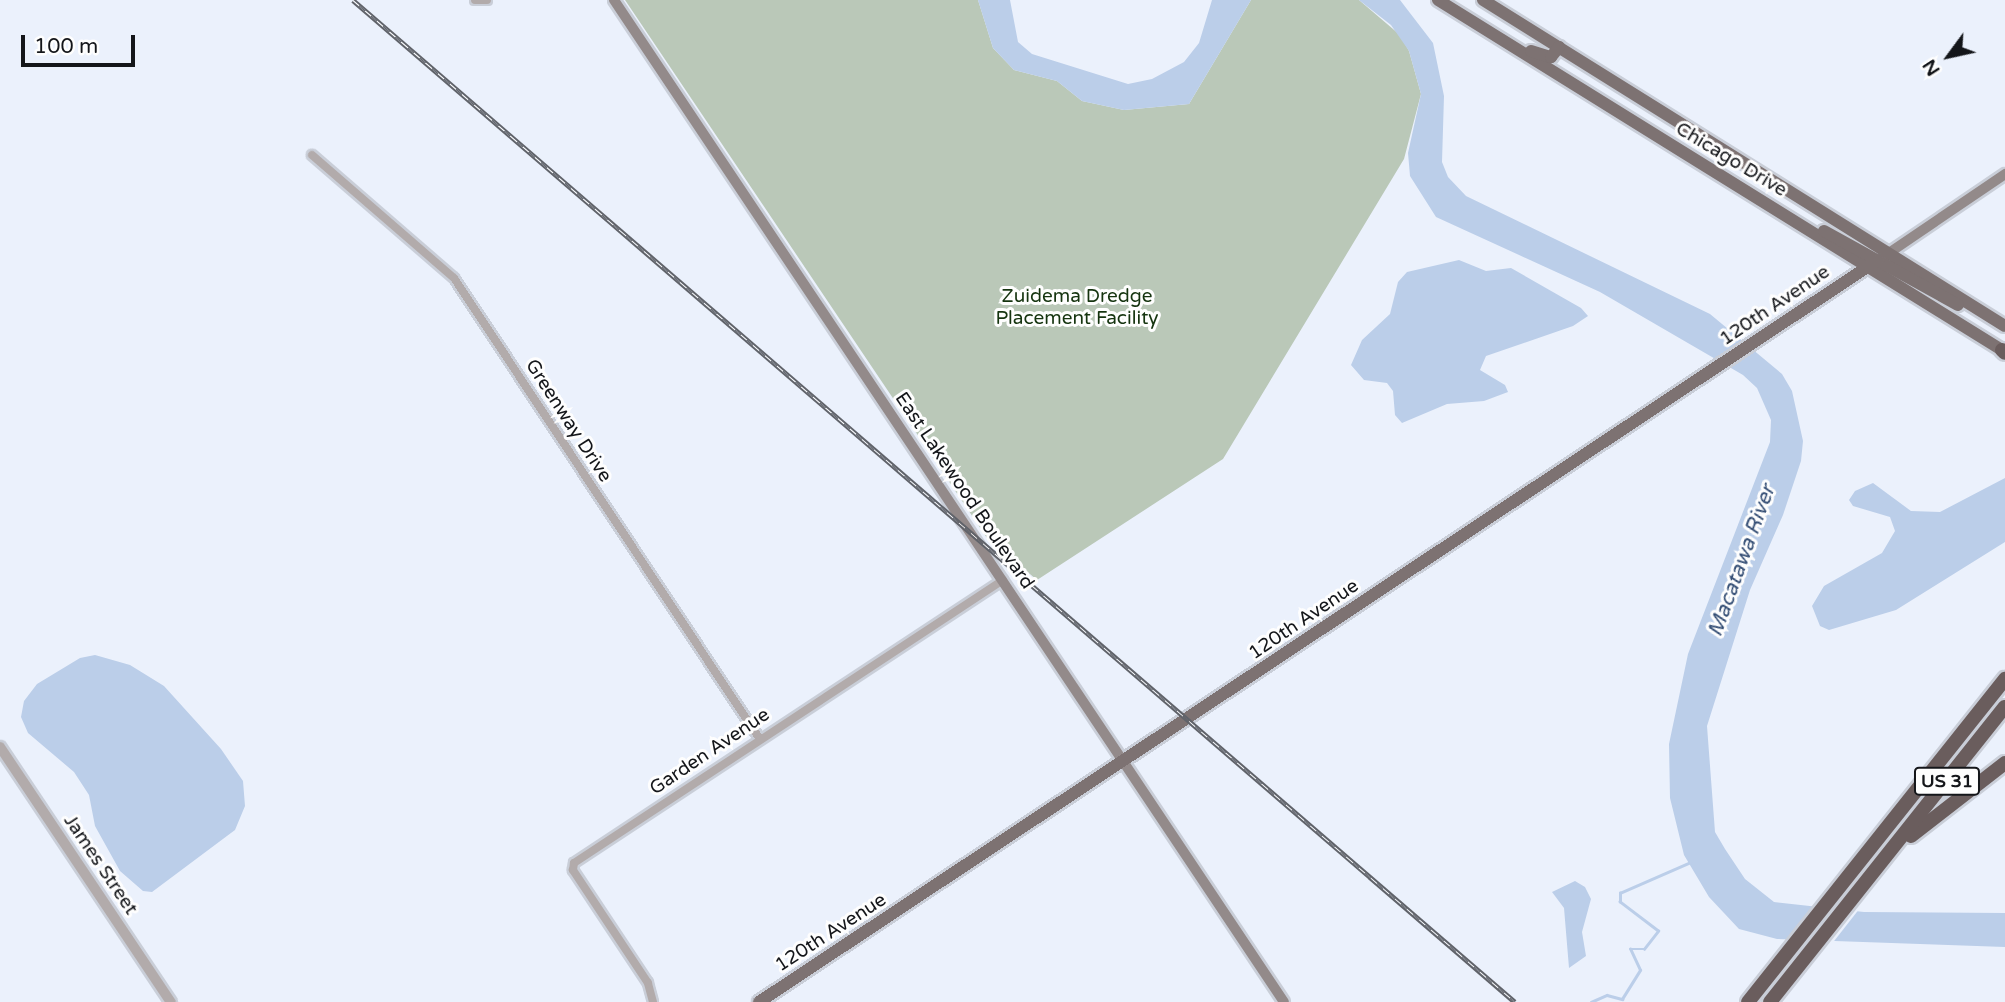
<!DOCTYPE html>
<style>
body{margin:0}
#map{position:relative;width:2005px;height:1002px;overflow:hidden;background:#ebf1fc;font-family:"Varela Round",sans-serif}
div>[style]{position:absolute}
.green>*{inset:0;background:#bac8b8}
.water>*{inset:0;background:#bbcee9}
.pier>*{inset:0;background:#ebf1fc}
.stream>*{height:2.5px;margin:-1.25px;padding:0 1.25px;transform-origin:1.25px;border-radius:1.25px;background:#bbcee9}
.roads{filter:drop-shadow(2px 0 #c9ced8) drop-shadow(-2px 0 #c9ced8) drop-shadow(0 2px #c9ced8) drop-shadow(0 -2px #c9ced8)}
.minor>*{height:8px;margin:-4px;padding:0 4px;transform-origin:4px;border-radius:4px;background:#b2abab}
.tertiary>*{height:10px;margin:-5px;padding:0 5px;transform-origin:5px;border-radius:5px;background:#b2abab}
.secondary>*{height:10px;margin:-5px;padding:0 5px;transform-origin:5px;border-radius:5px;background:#938a8a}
.primary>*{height:12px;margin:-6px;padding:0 6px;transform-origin:6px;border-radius:6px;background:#7d7272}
.motorway>*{height:14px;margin:-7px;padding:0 7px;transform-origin:7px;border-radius:7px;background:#6a5d5d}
.rail>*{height:5px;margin-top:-2.5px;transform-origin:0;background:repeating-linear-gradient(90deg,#fefefe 0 8px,#60636a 0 16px);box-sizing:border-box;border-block:2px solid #60636a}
span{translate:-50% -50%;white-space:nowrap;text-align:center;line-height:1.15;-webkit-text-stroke:6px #fefefe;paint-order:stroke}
.shield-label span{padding:2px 5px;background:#fefefe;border:2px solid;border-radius:5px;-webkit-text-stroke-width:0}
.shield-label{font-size:18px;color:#14161a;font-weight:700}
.street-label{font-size:19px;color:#14161a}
.park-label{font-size:19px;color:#15340f}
.water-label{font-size:21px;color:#334d74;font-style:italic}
.north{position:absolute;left:1914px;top:21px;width:70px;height:70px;-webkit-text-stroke:5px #fefefe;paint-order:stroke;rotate:237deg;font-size:19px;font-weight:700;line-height:28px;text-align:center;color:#14161a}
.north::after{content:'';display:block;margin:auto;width:24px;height:32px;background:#14161a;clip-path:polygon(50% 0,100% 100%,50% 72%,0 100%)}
.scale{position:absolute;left:21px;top:35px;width:114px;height:32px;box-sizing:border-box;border:4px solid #14161a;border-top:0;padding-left:9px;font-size:21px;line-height:24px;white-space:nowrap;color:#14161a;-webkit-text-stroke:5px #fefefe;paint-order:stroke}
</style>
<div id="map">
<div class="green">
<i style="clip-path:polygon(625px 0,978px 0,993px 48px,1014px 70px,1057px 81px,1082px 101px,1124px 110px,1189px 104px,1251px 0,1359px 0,1400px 35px,1409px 51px,1421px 94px,1404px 159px,1223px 459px,1037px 580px,987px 538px)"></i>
</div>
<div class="water">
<i style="clip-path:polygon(978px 0,1010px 0,1018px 42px,1032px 54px,1128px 84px,1152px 79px,1184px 62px,1199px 43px,1212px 0,1251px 0,1189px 104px,1124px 110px,1082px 101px,1057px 81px,1014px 70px,993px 48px)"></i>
<i style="clip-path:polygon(1359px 0,1400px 0,1433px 43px,1444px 96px,1442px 162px,1448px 177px,1466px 196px,1710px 314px,1782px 374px,1792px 391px,1803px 441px,1801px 461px,1783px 515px,1750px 590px,1707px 726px,1715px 832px,1725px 849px,1745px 879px,1774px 902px,1864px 912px,2005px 913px,2005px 947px,1777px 939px,1739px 929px,1709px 897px,1684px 855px,1670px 798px,1669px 744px,1688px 654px,1770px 442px,1771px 420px,1757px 388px,1743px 375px,1600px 292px,1436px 217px,1410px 176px,1408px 153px,1421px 94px,1409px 51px,1391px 25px)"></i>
<i style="clip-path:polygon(1459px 260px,1486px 271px,1511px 268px,1581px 308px,1588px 316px,1573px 326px,1486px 356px,1480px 370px,1505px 385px,1508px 392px,1484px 401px,1447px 404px,1402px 423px,1395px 415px,1393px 391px,1387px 383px,1364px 380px,1351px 365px,1362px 340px,1390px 314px,1398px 282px,1407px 272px)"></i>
<i style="clip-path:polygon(2005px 478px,2005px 542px,1896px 610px,1829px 630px,1820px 626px,1812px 606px,1824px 586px,1882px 553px,1895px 531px,1890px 517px,1853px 506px,1849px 500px,1855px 491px,1873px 483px,1911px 511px,1940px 512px)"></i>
<i style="clip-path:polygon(95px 655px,130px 665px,164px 686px,221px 749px,243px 781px,245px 806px,235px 830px,152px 892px,143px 891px,120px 871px,95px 826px,89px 795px,74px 772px,28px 733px,21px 717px,24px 701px,37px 684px,80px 658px)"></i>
<i style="clip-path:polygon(1575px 881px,1585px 887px,1591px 899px,1582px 932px,1586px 956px,1569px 968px,1564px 908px,1552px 892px)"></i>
</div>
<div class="pier">
<i style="clip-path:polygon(1815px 904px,1860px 908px,1831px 945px,1784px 943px)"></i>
</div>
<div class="stream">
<i style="left:1591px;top:1002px;width:17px;rotate:-24deg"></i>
<i style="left:1607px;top:995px;width:16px;rotate:15deg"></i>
<i style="left:1622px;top:999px;width:34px;rotate:-58deg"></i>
<i style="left:1640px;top:970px;width:23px;rotate:-115deg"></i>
<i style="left:1630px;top:949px;width:14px"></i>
<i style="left:1644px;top:949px;width:23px;rotate:-52deg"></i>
<i style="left:1658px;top:931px;width:48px;rotate:-142.7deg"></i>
<i style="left:1620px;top:902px;width:9px;rotate:-90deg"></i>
<i style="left:1620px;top:893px;width:77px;rotate:-23.6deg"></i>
</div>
<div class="roads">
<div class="minor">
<i style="left:475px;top:0;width:12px"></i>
<i style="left:312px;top:155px;width:188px;rotate:40.9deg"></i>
<i style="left:454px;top:278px;width:552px;rotate:56.45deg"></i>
<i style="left:653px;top:1002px;width:20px;rotate:-105deg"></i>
<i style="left:648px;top:983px;width:136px;rotate:-123.6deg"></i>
<i style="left:573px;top:870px;width:7px;rotate:-82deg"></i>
<i style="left:574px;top:863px;width:514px;rotate:-33.41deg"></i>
</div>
<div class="tertiary">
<i style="left:0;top:747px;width:307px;rotate:56.2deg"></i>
</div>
<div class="secondary">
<i style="left:614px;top:0;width:1205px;rotate:56.23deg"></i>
<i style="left:1883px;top:257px;width:148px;rotate:-34.2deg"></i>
</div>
<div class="primary">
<i style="left:1438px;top:0;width:667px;rotate:31.83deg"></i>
<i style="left:1483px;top:0;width:615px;rotate:31.99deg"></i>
<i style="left:1531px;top:51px;width:21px;rotate:17deg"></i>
<i style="left:1551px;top:57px;width:13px;rotate:-51deg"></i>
<i style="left:1824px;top:231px;width:153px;rotate:28.9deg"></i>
<i style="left:759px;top:1002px;width:1343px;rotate:-33.55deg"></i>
</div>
<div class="motorway">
<i style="left:2002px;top:350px;width:4px;rotate:45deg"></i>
<i style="left:1911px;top:836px;width:119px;rotate:-37.8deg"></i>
<i style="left:1748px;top:1002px;width:413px;rotate:-51.5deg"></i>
<i style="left:1770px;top:1002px;width:377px;rotate:-51.5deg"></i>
</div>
</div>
<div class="rail">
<i style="left:353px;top:0;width:1534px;rotate:40.77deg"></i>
</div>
<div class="shield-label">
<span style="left:1947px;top:781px">US 31</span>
</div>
<div class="street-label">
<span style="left:1731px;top:160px;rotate:31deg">Chicago Drive</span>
<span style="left:1775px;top:306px;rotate:-34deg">120th Avenue</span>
<span style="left:568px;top:421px;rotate:57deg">Greenway Drive</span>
<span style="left:964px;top:491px;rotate:56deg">East Lakewood Boulevard</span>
<span style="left:1304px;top:620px;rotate:-34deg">120th Avenue</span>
<span style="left:710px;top:752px;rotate:-34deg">Garden Avenue</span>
<span style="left:100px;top:865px;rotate:56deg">James Street</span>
<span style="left:831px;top:933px;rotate:-33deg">120th Avenue</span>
</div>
<div class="park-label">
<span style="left:1077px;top:308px">Zuidema Dredge<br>Placement Facility</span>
</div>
<div class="water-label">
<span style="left:1742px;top:561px;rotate:-70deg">Macatawa River</span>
</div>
<div class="north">N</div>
<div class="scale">100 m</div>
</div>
